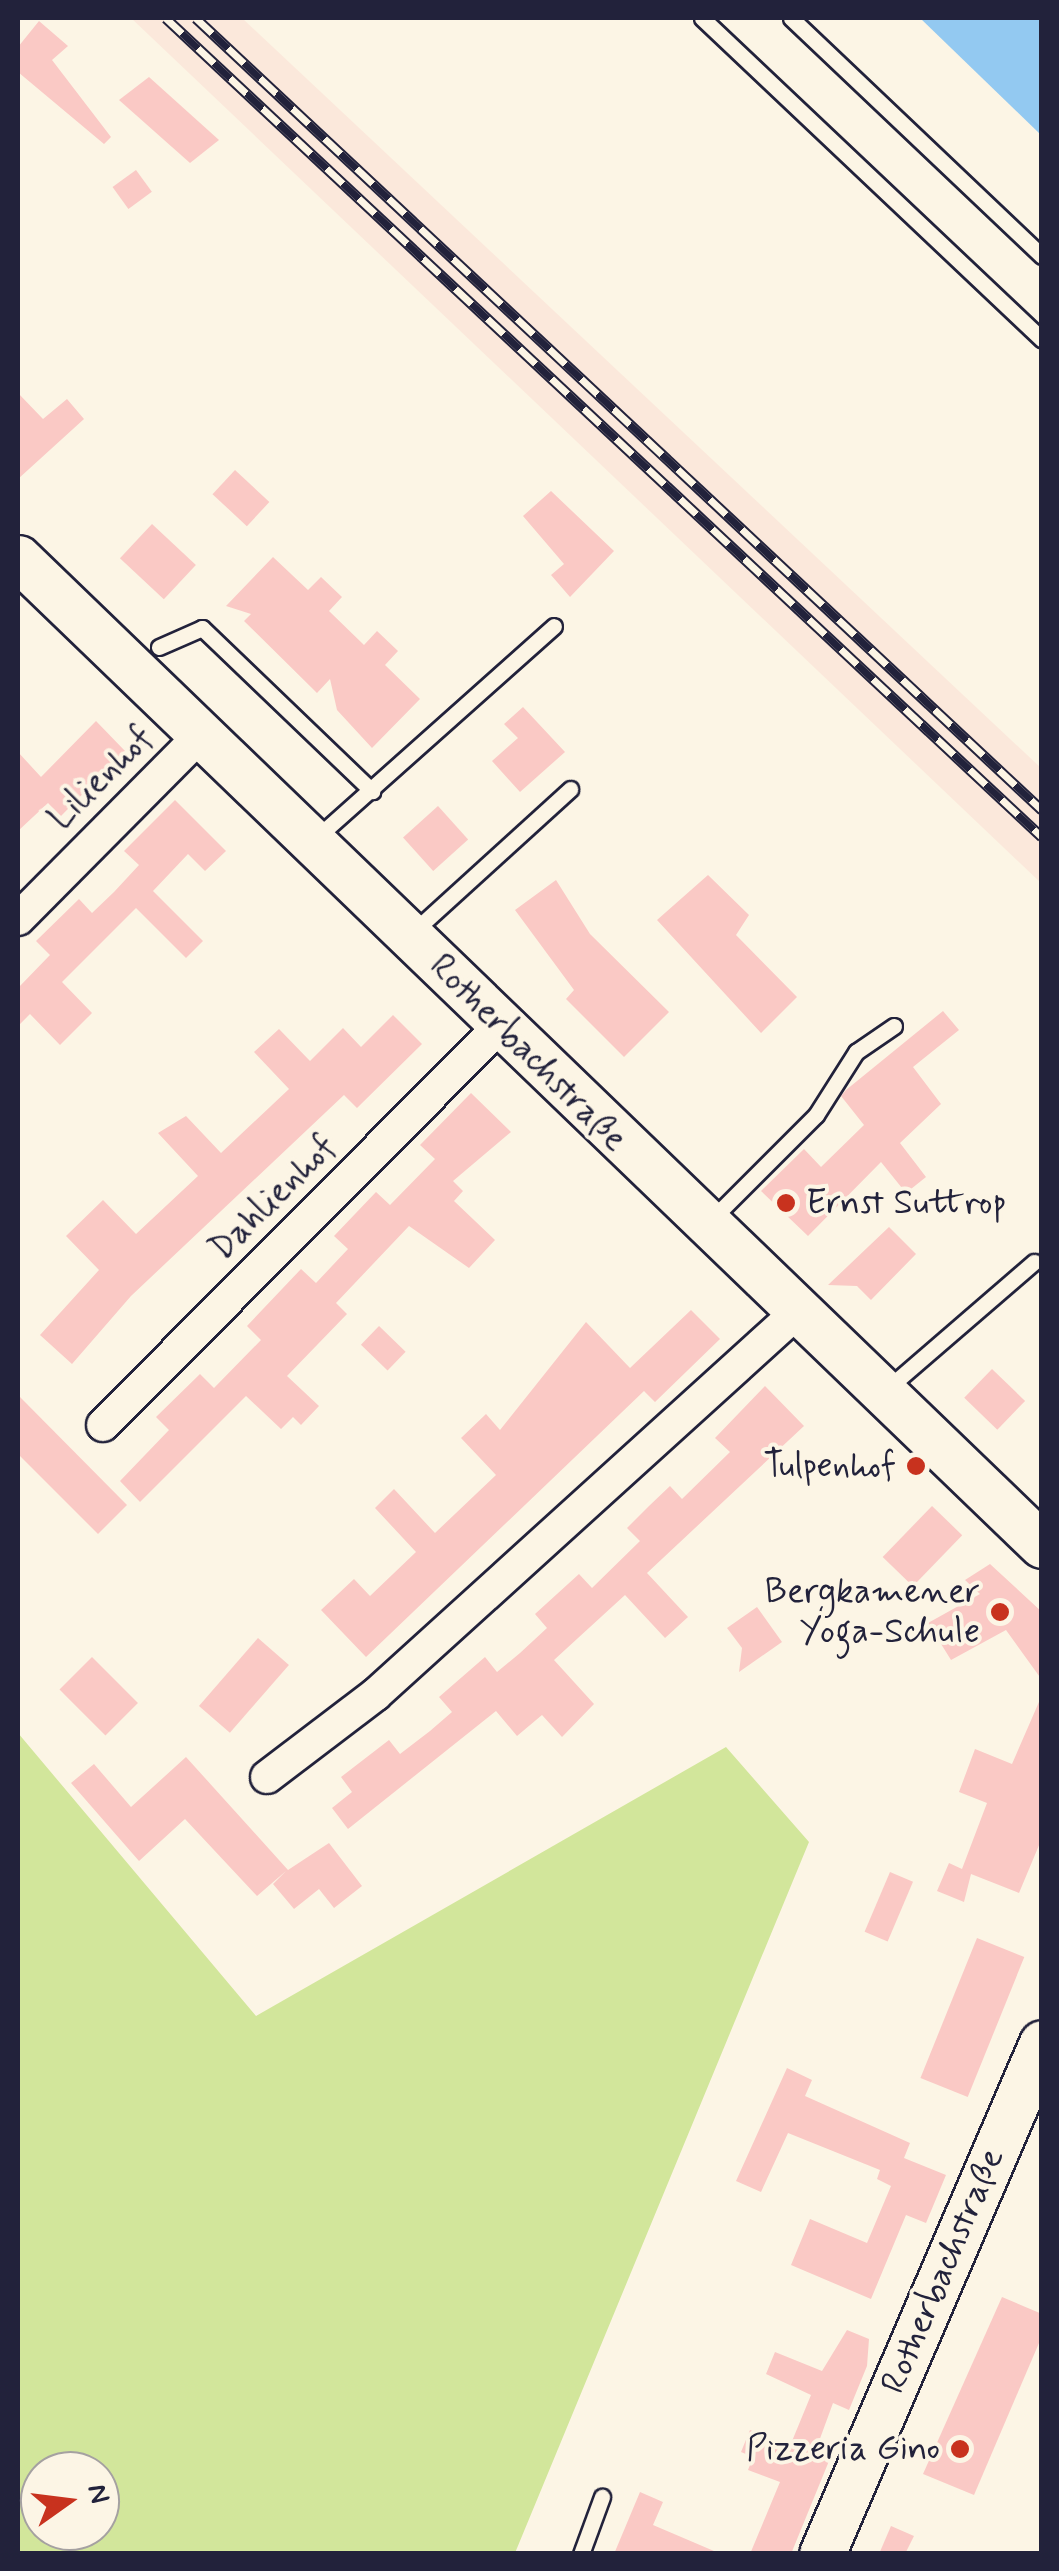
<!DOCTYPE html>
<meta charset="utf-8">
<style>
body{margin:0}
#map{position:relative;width:1059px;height:2571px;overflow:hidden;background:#fcf5e5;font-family:Mynerve,sans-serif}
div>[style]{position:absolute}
.built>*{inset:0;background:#fbe8db}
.green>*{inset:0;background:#d2e69b}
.water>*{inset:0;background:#93c9f1}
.building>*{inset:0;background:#fac9c5;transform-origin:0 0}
.roads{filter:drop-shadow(2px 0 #22223b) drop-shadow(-2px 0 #22223b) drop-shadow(0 2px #22223b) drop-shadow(0 -2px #22223b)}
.lane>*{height:15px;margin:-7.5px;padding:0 7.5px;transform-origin:7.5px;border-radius:7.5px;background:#fcf5e5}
.street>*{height:32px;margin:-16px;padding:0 16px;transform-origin:16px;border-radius:16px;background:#fcf5e5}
.secondary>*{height:45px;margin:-22.5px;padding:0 22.5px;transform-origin:22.5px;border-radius:22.5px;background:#fcf5e5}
.rail>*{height:11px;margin-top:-5.5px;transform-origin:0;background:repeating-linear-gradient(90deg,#fcf5e5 0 22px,#22223b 0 44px);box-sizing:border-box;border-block:2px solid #22223b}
.dots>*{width:28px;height:28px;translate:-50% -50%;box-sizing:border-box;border:5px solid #fcf5e5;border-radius:50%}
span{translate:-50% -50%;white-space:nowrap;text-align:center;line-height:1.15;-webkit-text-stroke:8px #fcf5e5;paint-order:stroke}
.street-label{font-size:35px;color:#22223b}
.poi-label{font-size:35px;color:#22223b}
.left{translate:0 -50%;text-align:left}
.right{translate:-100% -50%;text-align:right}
.frame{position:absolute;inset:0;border:20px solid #22223b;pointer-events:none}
.north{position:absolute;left:20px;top:2451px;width:100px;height:100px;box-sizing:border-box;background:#fcf5e5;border:2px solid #a5a1a1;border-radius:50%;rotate:76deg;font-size:28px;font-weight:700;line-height:40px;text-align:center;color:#22223b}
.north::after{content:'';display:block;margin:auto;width:35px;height:45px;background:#c8321e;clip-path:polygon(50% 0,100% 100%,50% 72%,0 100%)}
</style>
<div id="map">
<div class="built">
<i style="clip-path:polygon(131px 18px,242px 18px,1041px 768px,1041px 883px)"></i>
</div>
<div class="green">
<i style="clip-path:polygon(evenodd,18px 1733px,256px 2016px,726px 1747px,809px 1842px,515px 2553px,18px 2553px,18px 1733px,40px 2471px,100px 2471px,100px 2531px,40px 2531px,40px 2471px)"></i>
</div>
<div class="water">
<i style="clip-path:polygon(920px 18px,1041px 18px,1041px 135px)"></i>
</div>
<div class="building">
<i style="clip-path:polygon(39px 21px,68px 46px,52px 60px,111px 137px,104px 144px,18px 72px,18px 47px)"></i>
<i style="clip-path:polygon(149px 77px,219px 140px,190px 163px,119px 100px)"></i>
<i style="left:136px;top:170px;width:27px;height:29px;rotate:54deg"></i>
<i style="clip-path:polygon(18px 393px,43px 419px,67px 399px,84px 419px,18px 479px)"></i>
<i style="left:235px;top:470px;width:47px;height:33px;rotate:43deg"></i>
<i style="clip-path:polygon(551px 491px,614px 551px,570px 597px,551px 575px,564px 564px,523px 516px)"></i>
<i style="left:152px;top:524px;width:60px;height:47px;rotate:43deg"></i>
<i style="clip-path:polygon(273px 557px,308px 590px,321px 577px,342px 597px,329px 611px,364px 645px,377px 631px,398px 651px,385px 665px,420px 699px,372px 748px,337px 710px,330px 679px,317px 693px,244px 621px,251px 614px,226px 606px)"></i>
<i style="clip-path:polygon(523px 707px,565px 752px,520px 792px,492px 761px,518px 738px,504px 724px)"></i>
<i style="clip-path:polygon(96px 721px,125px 751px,61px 816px,48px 803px,18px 831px,18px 752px,41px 777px)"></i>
<i style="clip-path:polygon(175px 800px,226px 851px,205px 871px,188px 854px,153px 891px,203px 941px,186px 958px,136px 908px,62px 982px,92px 1013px,60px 1045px,30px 1014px,18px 1026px,18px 988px,50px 955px,36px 941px,79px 899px,92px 913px,114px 892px,139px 865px,124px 851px)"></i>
<i style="left:438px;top:806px;width:45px;height:47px;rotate:48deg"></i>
<i style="clip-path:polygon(708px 875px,749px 915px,736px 935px,797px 997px,761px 1033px,657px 920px)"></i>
<i style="clip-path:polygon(556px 880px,590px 934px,669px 1012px,624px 1057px,566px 999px,574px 990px,515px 910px)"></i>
<i style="clip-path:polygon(943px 1011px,959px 1030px,913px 1067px,941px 1104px,900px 1143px,926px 1177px,906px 1193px,881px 1162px,808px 1236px,761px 1191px,804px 1149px,821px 1167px,864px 1125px,841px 1096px,846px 1090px)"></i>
<i style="clip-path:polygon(393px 1015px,422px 1044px,357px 1108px,344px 1095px,131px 1296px,72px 1364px,40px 1335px,99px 1270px,66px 1236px,103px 1200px,136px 1234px,198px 1176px,158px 1133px,186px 1116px,221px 1153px,289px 1089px,254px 1052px,279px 1029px,310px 1061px,343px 1028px,361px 1047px)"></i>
<i style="clip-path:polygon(471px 1093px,511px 1132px,453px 1181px,463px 1191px,454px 1201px,495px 1240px,469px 1268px,409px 1226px,336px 1303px,347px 1314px,287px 1376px,319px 1406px,301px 1425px,293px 1417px,281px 1429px,246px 1396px,140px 1502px,120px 1481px,169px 1430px,156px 1417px,200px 1374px,214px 1388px,261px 1340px,247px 1326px,301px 1269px,316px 1283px,348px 1249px,334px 1236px,376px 1192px,390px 1205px,435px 1159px,420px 1145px)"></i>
<i style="clip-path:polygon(889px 1227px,916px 1254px,871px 1300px,857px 1286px,828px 1285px)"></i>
<i style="clip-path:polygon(691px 1310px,720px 1339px,655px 1402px,644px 1391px,366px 1657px,321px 1610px,354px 1579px,370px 1596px,416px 1552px,375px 1508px,394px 1489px,435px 1533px,496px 1475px,461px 1438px,486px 1414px,500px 1430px,586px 1322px,630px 1368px)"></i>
<i style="left:379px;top:1326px;width:37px;height:26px;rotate:44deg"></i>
<i style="left:992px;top:1369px;width:46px;height:40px;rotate:44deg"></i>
<i style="clip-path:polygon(765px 1386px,804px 1426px,647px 1573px,688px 1617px,665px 1638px,625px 1595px,554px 1660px,594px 1704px,562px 1737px,542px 1715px,517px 1736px,496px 1711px,348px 1829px,332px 1808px,352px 1792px,341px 1777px,389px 1740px,400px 1754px,430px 1731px,452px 1712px,439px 1697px,485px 1657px,497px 1672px,520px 1653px,547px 1628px,535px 1614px,579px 1574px,592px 1588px,640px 1541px,627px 1528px,649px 1506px,670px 1486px,682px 1499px,730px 1452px,715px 1438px)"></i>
<i style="clip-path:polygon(18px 1395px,127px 1505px,98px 1534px,18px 1454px)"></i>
<i style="left:932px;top:1506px;width:42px;height:71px;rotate:44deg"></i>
<i style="clip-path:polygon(990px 1564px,1042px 1612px,1042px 1680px,1006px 1630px,951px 1660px,928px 1623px,980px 1594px,965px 1580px)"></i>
<i style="clip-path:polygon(757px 1607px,782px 1642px,739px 1672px,742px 1648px,727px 1628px)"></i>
<i style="left:258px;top:1638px;width:41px;height:90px;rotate:41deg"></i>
<i style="left:92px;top:1657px;width:65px;height:46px;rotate:45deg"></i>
<i style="clip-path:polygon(1042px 1695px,1042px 1838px,1019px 1893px,971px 1874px,964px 1902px,937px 1891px,949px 1863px,962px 1869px,987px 1803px,959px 1792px,975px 1749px,1012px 1764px)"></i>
<i style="clip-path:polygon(186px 1757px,288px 1870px,329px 1843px,362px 1886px,334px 1908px,319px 1889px,294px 1909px,273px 1884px,286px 1871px,257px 1896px,185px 1819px,139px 1861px,71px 1783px,94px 1764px,131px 1807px)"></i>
<i style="left:890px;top:1872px;width:25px;height:65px;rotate:23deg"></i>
<i style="left:977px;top:1938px;width:51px;height:151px;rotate:22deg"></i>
<i style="clip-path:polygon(787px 2068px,812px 2080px,805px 2096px,910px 2143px,904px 2158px,946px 2175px,926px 2223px,906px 2215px,871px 2299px,791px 2265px,810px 2219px,867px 2243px,891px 2186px,877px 2179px,880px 2170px,788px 2133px,761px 2192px,736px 2181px)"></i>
<i style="clip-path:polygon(1002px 2297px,1042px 2314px,1042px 2336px,974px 2495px,923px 2474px)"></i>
<i style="clip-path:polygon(847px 2330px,869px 2339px,867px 2366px,849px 2410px,833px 2403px,814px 2455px,829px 2461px,791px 2554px,750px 2554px,780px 2482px,748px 2470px,753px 2457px,741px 2452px,750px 2430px,790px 2446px,811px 2395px,766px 2374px,775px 2352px,822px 2371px)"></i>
<i style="clip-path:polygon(640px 2492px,663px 2502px,653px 2525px,721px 2554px,614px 2554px)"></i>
<i style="clip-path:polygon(891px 2526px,914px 2536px,905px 2554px,879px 2554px)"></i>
</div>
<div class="roads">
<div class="lane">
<i style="left:702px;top:18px;width:468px;rotate:43.4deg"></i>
<i style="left:791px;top:18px;width:346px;rotate:43.5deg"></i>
<i style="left:159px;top:647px;width:47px;rotate:-23.8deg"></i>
<i style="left:202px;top:628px;width:236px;rotate:43.8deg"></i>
<i style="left:315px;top:839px;width:320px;rotate:-41.7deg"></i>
<i style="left:412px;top:933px;width:214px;rotate:-42.3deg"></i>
<i style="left:711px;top:1220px;width:148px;rotate:-45deg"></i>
<i style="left:816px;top:1115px;width:75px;rotate:-57.6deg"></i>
<i style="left:856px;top:1052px;width:46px;rotate:-34.4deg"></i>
<i style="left:888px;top:1388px;width:193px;rotate:-40.8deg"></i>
<i style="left:581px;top:2554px;width:61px;rotate:-69.8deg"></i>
</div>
<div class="street">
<i style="left:18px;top:919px;width:257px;rotate:-45.2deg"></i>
<i style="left:103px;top:1425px;width:563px;rotate:-45.14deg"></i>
<i style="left:267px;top:1777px;width:136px;rotate:-37.2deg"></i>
<i style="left:375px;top:1695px;width:566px;rotate:-42.21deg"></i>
</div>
<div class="secondary">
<i style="left:18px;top:558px;width:1422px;rotate:43.95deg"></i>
<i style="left:822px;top:2554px;width:556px;rotate:-66.71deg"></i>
</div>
</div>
<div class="rail">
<i style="left:166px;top:18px;width:1199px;rotate:43.07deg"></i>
<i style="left:196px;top:18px;width:1159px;rotate:43.11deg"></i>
</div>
<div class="dots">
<i style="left:786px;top:1203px;background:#c8321e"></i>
<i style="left:916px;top:1466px;background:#c8321e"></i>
<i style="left:1000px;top:1612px;background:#c8321e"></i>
<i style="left:960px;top:2449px;background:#c8321e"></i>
</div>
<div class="street-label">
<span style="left:101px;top:778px;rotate:-45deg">Lilienhof</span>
<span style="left:528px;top:1053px;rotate:45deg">Rotherbachstraße</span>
<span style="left:273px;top:1198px;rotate:-45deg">Dahlienhof</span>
<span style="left:943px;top:2271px;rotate:-67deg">Rotherbachstraße</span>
</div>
<div class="poi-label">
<span class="left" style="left:806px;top:1203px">Ernst Suttrop</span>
<span class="right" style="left:896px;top:1466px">Tulpenhof</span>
<span class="right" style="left:980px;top:1612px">Bergkamener<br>Yoga-Schule</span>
<span class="right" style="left:940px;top:2449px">Pizzeria Gino</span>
</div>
<div class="frame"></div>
<div class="north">N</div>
</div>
